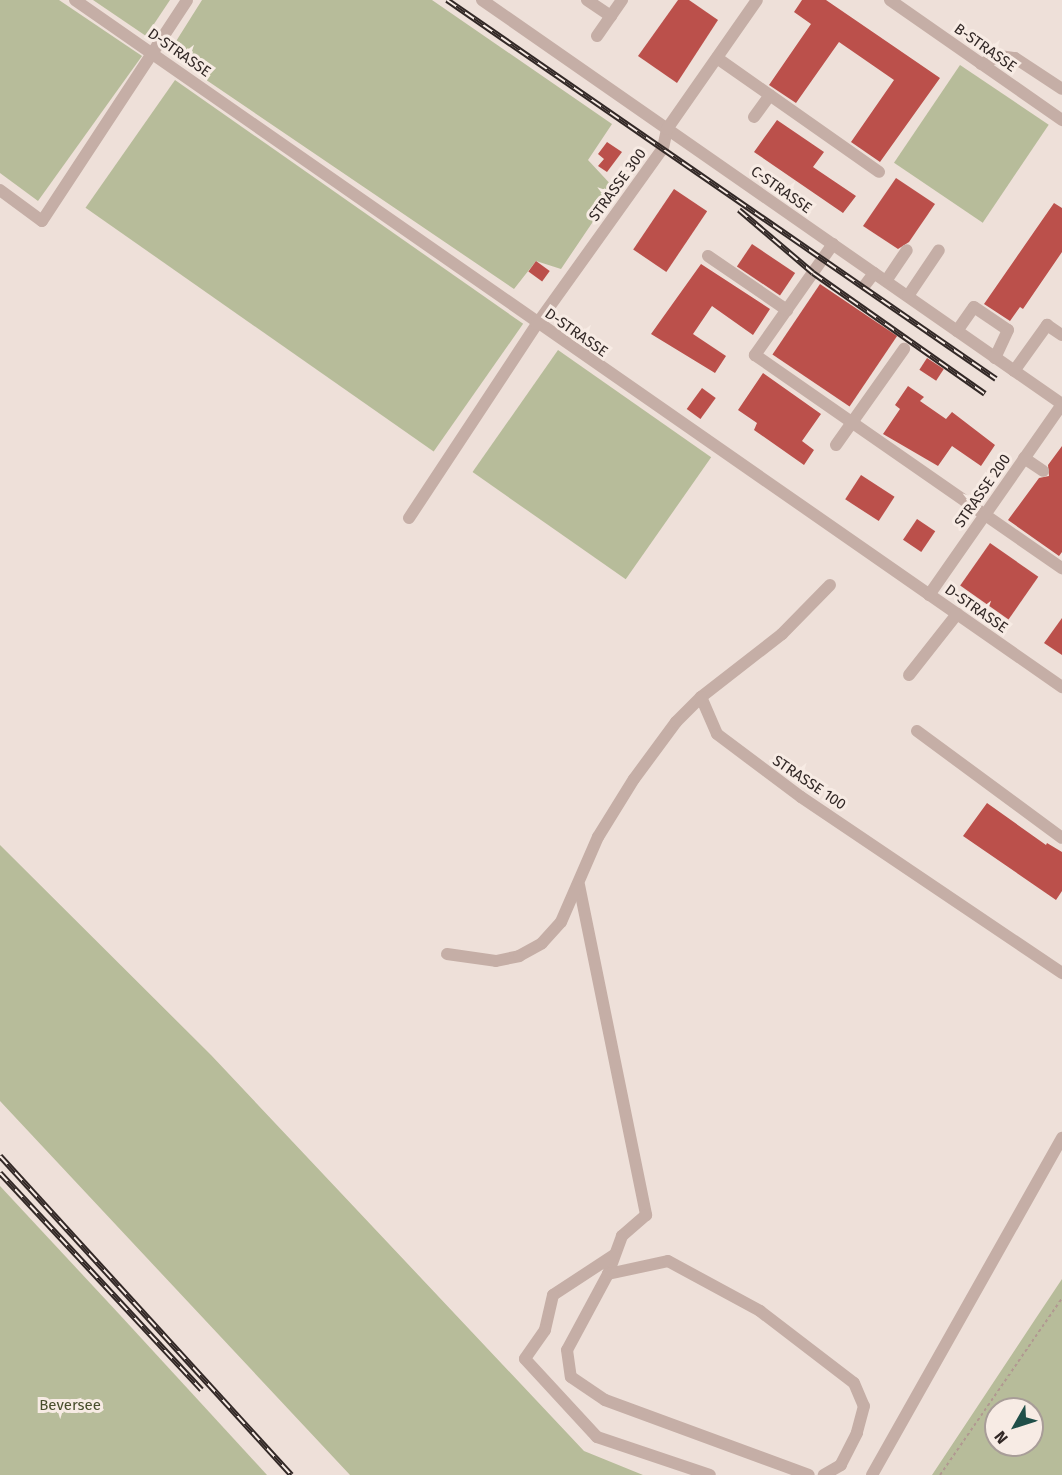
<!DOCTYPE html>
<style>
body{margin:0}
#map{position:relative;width:1062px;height:1475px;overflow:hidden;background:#eee0d9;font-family:"Fira Sans",sans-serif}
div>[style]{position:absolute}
.green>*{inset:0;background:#b7bc9a;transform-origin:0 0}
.building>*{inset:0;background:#bb504b;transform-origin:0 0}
.path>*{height:2px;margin-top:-1px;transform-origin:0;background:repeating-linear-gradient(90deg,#b19891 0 3px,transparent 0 6px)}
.minor>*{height:12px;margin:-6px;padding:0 6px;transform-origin:6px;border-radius:6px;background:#c5aea6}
.rail>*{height:6px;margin-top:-3px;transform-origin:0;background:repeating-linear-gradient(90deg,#f7ebe4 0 11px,#322826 0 22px);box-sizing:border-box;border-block:2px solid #322826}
span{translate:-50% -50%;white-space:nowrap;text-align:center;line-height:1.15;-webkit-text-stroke:6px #f7ebe4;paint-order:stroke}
.street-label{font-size:15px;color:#322826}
.park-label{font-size:15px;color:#484e2c}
.north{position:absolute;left:984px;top:1397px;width:60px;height:60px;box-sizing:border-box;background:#f7ebe4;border:2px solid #a89d98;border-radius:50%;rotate:231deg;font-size:16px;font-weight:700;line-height:24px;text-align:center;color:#322826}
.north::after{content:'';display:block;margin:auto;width:21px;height:27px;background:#204f49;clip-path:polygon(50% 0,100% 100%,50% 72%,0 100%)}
</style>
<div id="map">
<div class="green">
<i style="clip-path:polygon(0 0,59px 0,142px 56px,38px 201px,0 173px)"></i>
<i style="clip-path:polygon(93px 0,170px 0,146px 36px)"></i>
<i style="clip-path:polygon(202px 0,432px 0,612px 124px,588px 160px,615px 189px,561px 269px,536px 261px,514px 289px,168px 54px)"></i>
<i style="left:960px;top:65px;width:107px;height:118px;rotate:34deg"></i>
<i style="left:175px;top:80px;width:425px;height:156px;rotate:35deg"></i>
<i style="left:558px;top:350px;width:187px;height:149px;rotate:35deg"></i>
<i style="clip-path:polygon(0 845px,211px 1055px,584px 1451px,643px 1475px,350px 1475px,0 1101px)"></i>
<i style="clip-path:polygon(0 1186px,120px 1315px,267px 1475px,0 1475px)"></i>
<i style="clip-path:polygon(evenodd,1062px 1279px,1062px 1475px,932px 1475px,1036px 1318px,1062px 1279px,996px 1409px,1032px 1409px,1032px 1445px,996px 1445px,996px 1409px)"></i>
</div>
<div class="building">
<i style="clip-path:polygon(678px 0,689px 0,718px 20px,677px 83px,638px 56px)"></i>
<i style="clip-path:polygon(802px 0,826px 0,940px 78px,880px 162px,851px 142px,894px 80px,839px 42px,796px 103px,769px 85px,811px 24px,794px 12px)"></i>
<i style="clip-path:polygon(777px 120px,824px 152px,813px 167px,856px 196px,843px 213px,754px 152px)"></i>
<i style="clip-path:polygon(607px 142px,622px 152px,607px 172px,598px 166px,604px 159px,598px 154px)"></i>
<i style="clip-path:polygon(896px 178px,935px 204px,909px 242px,898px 249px,863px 226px)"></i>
<i style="left:674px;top:189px;width:40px;height:73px;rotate:34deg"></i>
<i style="clip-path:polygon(1054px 203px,1062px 208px,1062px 252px,1023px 309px,1020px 307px,1010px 321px,984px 304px)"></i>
<i style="left:752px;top:244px;width:52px;height:27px;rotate:34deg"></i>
<i style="left:536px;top:261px;width:17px;height:13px;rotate:36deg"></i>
<i style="clip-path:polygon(701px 264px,770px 309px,753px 335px,712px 306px,693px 334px,726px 356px,715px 373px,651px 334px)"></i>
<i style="left:820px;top:284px;width:93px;height:85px;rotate:34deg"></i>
<i style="left:927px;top:358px;width:20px;height:14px;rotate:33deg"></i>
<i style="clip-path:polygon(763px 373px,821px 414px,802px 441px,814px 450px,804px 465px,754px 430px,757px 423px,738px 410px)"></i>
<i style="clip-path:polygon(908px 386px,924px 397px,920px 401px,946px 419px,952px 412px,995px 445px,981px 466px,952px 446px,938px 466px,883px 434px,900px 409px,895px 405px)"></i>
<i style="left:702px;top:388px;width:17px;height:26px;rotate:36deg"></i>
<i style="clip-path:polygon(1062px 446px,1062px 552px,1059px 556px,1008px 520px,1039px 478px,1049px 476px,1048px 465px)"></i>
<i style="left:861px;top:475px;width:40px;height:29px;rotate:33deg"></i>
<i style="left:917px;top:519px;width:22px;height:25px;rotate:34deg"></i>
<i style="left:990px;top:543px;width:59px;height:52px;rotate:35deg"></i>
<i style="clip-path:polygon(1062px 618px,1062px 655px,1044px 643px)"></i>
<i style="clip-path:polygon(987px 803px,1046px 845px,1047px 843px,1062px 852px,1062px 891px,1056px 900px,963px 836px)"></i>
</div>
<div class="path">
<i style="left:940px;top:1475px;width:215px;rotate:-55.4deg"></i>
</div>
<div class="minor">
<i style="left:75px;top:0;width:1203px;rotate:34.84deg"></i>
<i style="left:482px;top:0;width:707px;rotate:34.86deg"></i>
<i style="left:587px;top:0;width:29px;rotate:34deg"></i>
<i style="left:890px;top:0;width:210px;rotate:34.9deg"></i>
<i style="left:597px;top:36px;width:44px;rotate:-55.2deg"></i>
<i style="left:717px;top:58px;width:198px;rotate:35.1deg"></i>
<i style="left:981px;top:64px;width:21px;rotate:-23deg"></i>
<i style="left:1000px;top:56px;width:15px;rotate:8deg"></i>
<i style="left:1015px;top:58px;width:56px;rotate:33.4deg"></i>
<i style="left:754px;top:117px;width:27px;rotate:-54deg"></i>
<i style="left:0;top:190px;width:52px;rotate:36.4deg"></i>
<i style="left:42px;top:221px;width:264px;rotate:-56.7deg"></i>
<i style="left:833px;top:244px;width:136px;rotate:125.1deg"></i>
<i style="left:755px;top:355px;width:374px;rotate:34.8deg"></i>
<i style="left:708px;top:256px;width:96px;rotate:34.4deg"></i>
<i style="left:886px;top:281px;width:37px;rotate:-56deg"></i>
<i style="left:865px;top:285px;width:15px;rotate:-53deg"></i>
<i style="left:908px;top:296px;width:55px;rotate:-56deg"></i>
<i style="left:957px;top:331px;width:29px;rotate:-55deg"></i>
<i style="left:974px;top:307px;width:41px;rotate:34.1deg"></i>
<i style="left:1008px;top:330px;width:31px;rotate:115deg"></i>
<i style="left:1014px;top:371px;width:57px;rotate:-54.3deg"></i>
<i style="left:1047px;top:325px;width:18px;rotate:34deg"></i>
<i style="left:836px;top:445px;width:118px;rotate:-54.7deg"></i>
<i style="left:1024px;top:458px;width:23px;rotate:34deg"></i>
<i style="left:409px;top:518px;width:232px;rotate:-56.6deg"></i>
<i style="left:537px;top:324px;width:216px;rotate:-54.4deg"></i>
<i style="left:663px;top:148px;width:19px;rotate:-78deg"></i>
<i style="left:667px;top:129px;width:157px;rotate:-55.1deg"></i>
<i style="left:830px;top:585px;width:69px;rotate:134.4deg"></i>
<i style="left:782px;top:634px;width:103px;rotate:142.1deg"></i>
<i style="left:701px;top:697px;width:40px;rotate:66.6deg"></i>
<i style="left:717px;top:734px;width:105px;rotate:36.9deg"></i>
<i style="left:801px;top:797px;width:315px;rotate:34deg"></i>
<i style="left:929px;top:595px;width:233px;rotate:-55.1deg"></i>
<i style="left:909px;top:675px;width:78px;rotate:-51.8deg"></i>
<i style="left:917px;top:731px;width:180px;rotate:36.4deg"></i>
<i style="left:579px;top:885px;width:337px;rotate:78.5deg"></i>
<i style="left:646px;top:1215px;width:32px;rotate:139deg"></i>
<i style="left:622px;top:1236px;width:40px;rotate:110.2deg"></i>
<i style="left:608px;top:1274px;width:86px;rotate:118.3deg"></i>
<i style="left:567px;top:1350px;width:27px;rotate:82deg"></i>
<i style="left:571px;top:1377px;width:41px;rotate:34.1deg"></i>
<i style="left:605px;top:1400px;width:217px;rotate:20.2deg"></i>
<i style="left:447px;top:954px;width:49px;rotate:8.1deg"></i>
<i style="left:496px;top:961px;width:24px;rotate:-12deg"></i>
<i style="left:519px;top:956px;width:26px;rotate:-29deg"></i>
<i style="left:542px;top:943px;width:28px;rotate:-48deg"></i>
<i style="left:561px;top:922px;width:93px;rotate:-66.5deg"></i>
<i style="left:598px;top:837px;width:68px;rotate:-58.2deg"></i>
<i style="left:634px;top:779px;width:71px;rotate:-53.6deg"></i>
<i style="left:676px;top:722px;width:35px;rotate:-45deg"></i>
<i style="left:614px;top:1255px;width:73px;rotate:146.7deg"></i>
<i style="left:553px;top:1295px;width:36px;rotate:103deg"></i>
<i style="left:545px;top:1330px;width:35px;rotate:125deg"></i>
<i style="left:525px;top:1359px;width:106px;rotate:47.3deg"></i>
<i style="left:597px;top:1437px;width:119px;rotate:18.6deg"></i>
<i style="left:608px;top:1274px;width:61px;rotate:-12.2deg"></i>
<i style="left:668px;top:1261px;width:105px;rotate:28.5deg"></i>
<i style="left:760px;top:1311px;width:118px;rotate:37.5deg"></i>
<i style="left:854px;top:1383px;width:25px;rotate:67deg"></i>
<i style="left:864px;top:1406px;width:28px;rotate:105deg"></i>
<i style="left:857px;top:1433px;width:36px;rotate:117deg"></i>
<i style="left:841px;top:1465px;width:20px;rotate:150deg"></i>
<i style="left:872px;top:1475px;width:387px;rotate:-60.6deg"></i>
</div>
<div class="rail">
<i style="left:447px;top:0;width:667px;rotate:34.62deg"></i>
<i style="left:739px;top:210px;width:97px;rotate:40.4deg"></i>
<i style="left:813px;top:273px;width:210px;rotate:35.1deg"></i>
<i style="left:0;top:1156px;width:432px;rotate:47.6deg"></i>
<i style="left:0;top:1173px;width:296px;rotate:47.1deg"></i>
</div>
<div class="street-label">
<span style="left:985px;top:48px;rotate:35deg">B-STRASSE</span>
<span style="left:179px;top:53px;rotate:35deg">D-STRASSE</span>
<span style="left:618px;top:185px;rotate:-54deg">STRASSE 300</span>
<span style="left:781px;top:190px;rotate:35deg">C-STRASSE</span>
<span style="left:576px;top:333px;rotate:35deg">D-STRASSE</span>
<span style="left:983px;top:491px;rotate:-55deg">STRASSE 200</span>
<span style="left:976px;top:609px;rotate:35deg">D-STRASSE</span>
<span style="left:809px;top:783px;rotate:34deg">STRASSE 100</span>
</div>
<div class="park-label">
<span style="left:70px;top:1406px">Beversee</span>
</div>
<div class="north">N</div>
</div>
